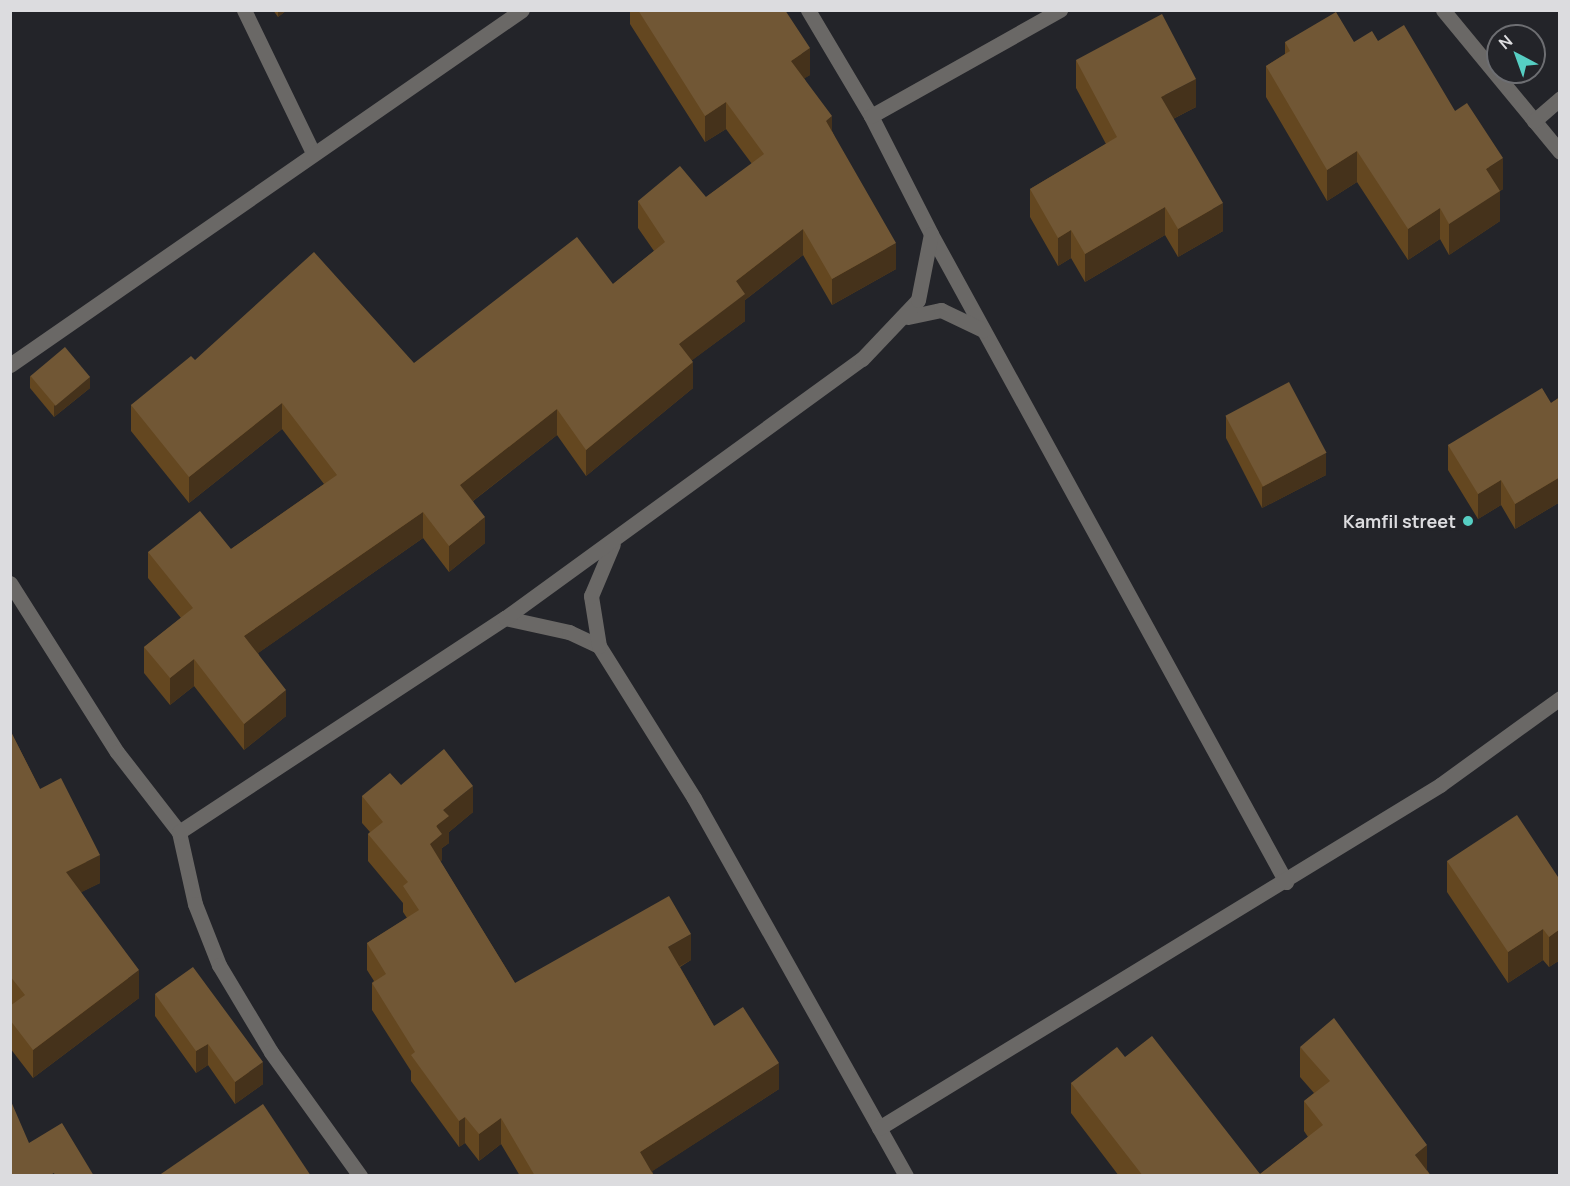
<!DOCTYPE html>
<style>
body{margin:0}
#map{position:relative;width:1570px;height:1186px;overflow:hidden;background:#232429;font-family:Manrope,sans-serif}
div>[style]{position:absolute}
.minor>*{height:15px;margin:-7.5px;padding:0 7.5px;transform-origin:7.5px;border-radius:7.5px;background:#6a6866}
.wall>*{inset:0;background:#644720}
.shaded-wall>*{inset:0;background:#45321b}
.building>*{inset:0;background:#715735;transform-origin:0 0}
.dots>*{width:16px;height:16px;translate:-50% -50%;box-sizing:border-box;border:3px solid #232429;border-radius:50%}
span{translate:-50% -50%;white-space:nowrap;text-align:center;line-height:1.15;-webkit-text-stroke:6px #232429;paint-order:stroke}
.poi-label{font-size:18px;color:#dcdcdf;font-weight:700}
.right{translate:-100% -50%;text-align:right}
.frame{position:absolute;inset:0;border:12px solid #dcdcdf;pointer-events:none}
.north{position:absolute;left:1486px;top:24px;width:60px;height:60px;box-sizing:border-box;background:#232429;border:2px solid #6d6e72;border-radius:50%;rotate:319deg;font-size:16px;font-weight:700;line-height:24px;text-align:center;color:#dcdcdf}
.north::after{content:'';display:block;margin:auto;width:21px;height:27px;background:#56cec3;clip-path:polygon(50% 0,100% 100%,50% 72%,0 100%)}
</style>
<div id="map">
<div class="minor">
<i style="left:244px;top:10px;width:159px;rotate:64.2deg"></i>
<i style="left:808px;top:10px;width:123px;rotate:59.3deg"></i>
<i style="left:871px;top:116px;width:132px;rotate:63deg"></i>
<i style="left:931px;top:234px;width:739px;rotate:61.28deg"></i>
<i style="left:1443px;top:10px;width:184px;rotate:50.5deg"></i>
<i style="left:871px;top:116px;width:217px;rotate:-29.3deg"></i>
<i style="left:1534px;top:121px;width:35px;rotate:-41deg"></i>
<i style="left:908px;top:317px;width:34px;rotate:-12deg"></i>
<i style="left:941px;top:310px;width:47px;rotate:25.5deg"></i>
<i style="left:10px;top:365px;width:623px;rotate:-34.74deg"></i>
<i style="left:10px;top:583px;width:200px;rotate:57.7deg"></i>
<i style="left:117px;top:752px;width:101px;rotate:52.2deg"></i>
<i style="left:179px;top:832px;width:74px;rotate:77.5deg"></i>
<i style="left:195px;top:904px;width:66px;rotate:68.5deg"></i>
<i style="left:219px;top:965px;width:101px;rotate:59.1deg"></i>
<i style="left:271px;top:1052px;width:153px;rotate:54.3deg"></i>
<i style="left:505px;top:618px;width:66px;rotate:12.3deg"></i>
<i style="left:569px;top:632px;width:33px;rotate:25deg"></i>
<i style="left:599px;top:646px;width:179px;rotate:58deg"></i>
<i style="left:694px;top:798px;width:433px;rotate:60.7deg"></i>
<i style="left:599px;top:646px;width:51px;rotate:-99.1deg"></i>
<i style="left:591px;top:596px;width:56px;rotate:-67.1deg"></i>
<i style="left:179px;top:832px;width:390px;rotate:-33.3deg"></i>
<i style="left:505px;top:618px;width:441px;rotate:-36deg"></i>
<i style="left:862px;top:359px;width:81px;rotate:-46.5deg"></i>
<i style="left:918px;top:300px;width:67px;rotate:-78.9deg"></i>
<i style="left:879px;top:1128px;width:658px;rotate:-31.44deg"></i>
<i style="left:1440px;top:785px;width:148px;rotate:-35.9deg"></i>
</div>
<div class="wall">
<i style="clip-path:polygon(273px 10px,287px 10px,278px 17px)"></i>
<i style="clip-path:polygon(630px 10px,785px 10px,810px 75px,804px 78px,832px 131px,896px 269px,832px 305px,803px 255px,745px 300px,745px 321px,692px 360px,693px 388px,586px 476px,557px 435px,473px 501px,485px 543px,449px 572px,423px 538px,258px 653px,286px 716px,244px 750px,194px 686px,170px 705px,144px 673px,144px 647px,181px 618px,148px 578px,148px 552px,231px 549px,324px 484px,282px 429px,189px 503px,131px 431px,131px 405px,195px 360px,414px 363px,613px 284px,654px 251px,638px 228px,638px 201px,706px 197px,752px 164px,726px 129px,705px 142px,630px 24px)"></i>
<i style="clip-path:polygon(1378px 41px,1455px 111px,1503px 189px,1500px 191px,1500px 221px,1449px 255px,1440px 239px,1408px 260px,1357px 182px,1327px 201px,1266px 97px,1266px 66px,1285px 54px,1285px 42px,1354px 42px)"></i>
<i style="clip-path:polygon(1076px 60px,1196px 107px,1173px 119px,1223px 231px,1178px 257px,1165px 235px,1085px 282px,1071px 258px,1058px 266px,1030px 217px,1030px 189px,1106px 144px,1076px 88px)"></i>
<i style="clip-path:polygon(30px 376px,90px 388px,54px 417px,30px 388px)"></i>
<i style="clip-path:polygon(1560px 397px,1560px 502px,1515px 529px,1501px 505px,1478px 519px,1448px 470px,1448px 445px,1551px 403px)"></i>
<i style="clip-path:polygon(1226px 416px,1326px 475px,1262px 508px,1226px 438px)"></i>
<i style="clip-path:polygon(10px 730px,40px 789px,100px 883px,81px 892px,139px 998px,33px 1078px,10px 1048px,10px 1006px,12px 1005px,10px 1004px)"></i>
<i style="clip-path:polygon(401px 785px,473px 812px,449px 832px,449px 843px,442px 848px,442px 860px,440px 861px,515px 983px,691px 960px,680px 967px,714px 1026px,779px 1089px,652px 1171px,654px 1176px,520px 1176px,501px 1144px,479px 1161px,465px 1143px,459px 1147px,411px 1081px,411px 1071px,372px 1010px,372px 983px,374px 981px,367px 970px,367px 943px,407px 918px,403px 912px,403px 903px,368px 861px,368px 834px,370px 832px,362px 823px,362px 796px)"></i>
<i style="clip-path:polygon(1447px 861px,1560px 880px,1560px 960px,1549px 967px,1543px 960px,1508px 983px,1447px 892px)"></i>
<i style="clip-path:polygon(155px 994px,263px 1084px,235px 1104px,208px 1065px,196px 1073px,155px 1016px)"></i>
<i style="clip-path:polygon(1300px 1047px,1427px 1170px,1431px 1176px,1119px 1176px,1071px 1113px,1071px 1083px,1125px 1057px,1260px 1174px,1308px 1137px,1304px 1131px,1304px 1101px,1314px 1093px,1300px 1077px)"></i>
</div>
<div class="shaded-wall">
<i style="clip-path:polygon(278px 10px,287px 10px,278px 17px)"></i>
<i style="clip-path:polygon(810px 48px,810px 75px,791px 87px,791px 61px)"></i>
<i style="clip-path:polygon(1196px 79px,1196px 107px,1161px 125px,1161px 97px)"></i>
<i style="clip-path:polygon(726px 102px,726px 129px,705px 142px,705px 116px)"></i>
<i style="clip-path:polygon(832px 116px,832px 143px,826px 121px)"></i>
<i style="clip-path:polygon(1357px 151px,1357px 182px,1327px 201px,1327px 170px)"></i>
<i style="clip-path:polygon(1503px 158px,1503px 189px,1500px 191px,1500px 221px,1449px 255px,1449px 224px,1486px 169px)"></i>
<i style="clip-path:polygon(1223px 203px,1223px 231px,1178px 257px,1178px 229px)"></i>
<i style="clip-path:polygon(1165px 207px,1165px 235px,1085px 282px,1085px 254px)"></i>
<i style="clip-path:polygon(1440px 208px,1440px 239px,1408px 260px,1408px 229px)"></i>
<i style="clip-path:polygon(803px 229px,803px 255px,745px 300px,745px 321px,679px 370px,679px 344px,736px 281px)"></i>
<i style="clip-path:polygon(1071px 230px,1071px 258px,1058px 266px,1058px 238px)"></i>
<i style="clip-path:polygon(896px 243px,896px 269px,832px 305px,832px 279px)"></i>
<i style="clip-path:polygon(693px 362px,693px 388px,586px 476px,586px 450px)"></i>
<i style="clip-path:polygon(90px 377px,90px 388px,54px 417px,54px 406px)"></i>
<i style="clip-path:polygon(282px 403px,282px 429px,189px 503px,189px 477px)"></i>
<i style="clip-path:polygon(557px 409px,557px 435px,460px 511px,460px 485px)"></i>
<i style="clip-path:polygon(1326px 453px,1326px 475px,1262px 508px,1262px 487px)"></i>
<i style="clip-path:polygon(1560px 477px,1560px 502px,1515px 529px,1515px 504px)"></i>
<i style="clip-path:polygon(1501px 480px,1501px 505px,1478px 519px,1478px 494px)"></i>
<i style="clip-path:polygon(423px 512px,423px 538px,244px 663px,244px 636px)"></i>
<i style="clip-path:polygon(485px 517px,485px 543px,449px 572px,449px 546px)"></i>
<i style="clip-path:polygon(194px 659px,194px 686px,170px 705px,170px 678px)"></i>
<i style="clip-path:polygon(286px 690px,286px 716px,244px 750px,244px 724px)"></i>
<i style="clip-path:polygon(473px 786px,473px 812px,449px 832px,449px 843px,442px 848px,442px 860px,430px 871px,430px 844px,443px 810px)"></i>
<i style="clip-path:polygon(100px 855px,100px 883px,66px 900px,66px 872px)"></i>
<i style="clip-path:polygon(1543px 929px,1543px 960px,1508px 983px,1508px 952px)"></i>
<i style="clip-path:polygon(1560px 929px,1560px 960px,1549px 967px,1549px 937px)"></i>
<i style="clip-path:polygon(691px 934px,691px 960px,668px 973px,668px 947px)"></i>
<i style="clip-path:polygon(139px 970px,139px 998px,33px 1078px,33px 1050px)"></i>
<i style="clip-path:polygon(208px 1044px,208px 1065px,196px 1073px,196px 1051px)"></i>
<i style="clip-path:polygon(263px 1062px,263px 1084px,235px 1104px,235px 1082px)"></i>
<i style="clip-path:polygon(779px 1063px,779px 1089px,645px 1176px,640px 1152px)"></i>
<i style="clip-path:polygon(465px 1117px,465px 1143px,459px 1147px,459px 1121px)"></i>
<i style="clip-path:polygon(501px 1118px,501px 1144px,479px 1161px,479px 1134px)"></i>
<i style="clip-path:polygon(1427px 1145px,1427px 1175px,1415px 1155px)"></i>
</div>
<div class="building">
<i style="clip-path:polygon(638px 10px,785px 10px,810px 48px,791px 61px,832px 116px,826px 121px,896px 243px,832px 279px,803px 229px,736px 281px,745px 294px,679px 344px,693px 362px,586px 450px,557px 409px,460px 485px,485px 517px,449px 546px,423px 512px,244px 636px,286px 690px,244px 724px,194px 659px,170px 678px,144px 647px,193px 608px,148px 552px,200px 511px,231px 549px,337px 475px,282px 403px,189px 477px,131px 405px,191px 356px,195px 360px,314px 252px,414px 363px,577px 237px,613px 284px,665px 242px,638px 201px,680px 166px,706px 197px,764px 154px,726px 102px,705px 116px)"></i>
<i style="clip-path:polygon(1336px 12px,1354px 42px,1372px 31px,1378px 41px,1404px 25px,1455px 111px,1467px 103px,1503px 158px,1486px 169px,1500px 191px,1449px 224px,1440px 208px,1408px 229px,1357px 151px,1327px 170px,1266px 66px,1290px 51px,1285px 42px)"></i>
<i style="clip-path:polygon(1162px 14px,1196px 79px,1161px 97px,1223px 203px,1178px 229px,1165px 207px,1085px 254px,1071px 230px,1058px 238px,1030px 189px,1117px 137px,1076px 60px)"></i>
<i style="left:65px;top:347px;width:39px;height:45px;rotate:50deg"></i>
<i style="left:1289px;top:382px;width:80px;height:72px;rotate:62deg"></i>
<i style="clip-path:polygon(1542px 388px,1551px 403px,1560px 397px,1560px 477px,1515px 504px,1501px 480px,1478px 494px,1448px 445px)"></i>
<i style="clip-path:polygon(10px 730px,40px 789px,61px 778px,100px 855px,66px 872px,139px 970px,33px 1050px,10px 1020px,10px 1006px,25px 995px,10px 976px)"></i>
<i style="clip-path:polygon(444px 749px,473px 786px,443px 810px,449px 816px,436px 826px,442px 834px,430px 844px,515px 983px,669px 896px,691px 934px,668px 947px,714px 1026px,743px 1007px,779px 1063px,640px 1152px,654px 1176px,535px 1176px,501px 1118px,479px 1134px,465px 1117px,459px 1121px,411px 1055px,415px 1052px,372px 983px,386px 974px,367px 943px,419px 910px,403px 886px,408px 882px,368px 834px,383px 822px,362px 796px,390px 773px,401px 785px)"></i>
<i style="clip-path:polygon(1517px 815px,1560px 880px,1560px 929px,1549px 937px,1543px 929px,1508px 952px,1447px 861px)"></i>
<i style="clip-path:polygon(193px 967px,263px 1062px,235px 1082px,208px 1044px,196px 1051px,155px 994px)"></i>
<i style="clip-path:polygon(1334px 1018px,1427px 1145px,1415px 1155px,1431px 1176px,1143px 1176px,1071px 1083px,1117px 1047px,1125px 1057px,1152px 1036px,1260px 1174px,1323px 1125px,1304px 1101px,1330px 1081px,1300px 1047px)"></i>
<i style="clip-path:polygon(10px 1099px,29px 1143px,62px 1123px,94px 1176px,55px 1176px,54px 1173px,49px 1176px,10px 1176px)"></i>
<i style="clip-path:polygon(263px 1104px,311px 1176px,158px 1176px)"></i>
</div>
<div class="dots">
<i style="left:1468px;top:521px;background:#56cec3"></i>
</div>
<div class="poi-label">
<span class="right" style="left:1456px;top:521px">Kamfil street</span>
</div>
<div class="frame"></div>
<div class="north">N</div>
</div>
